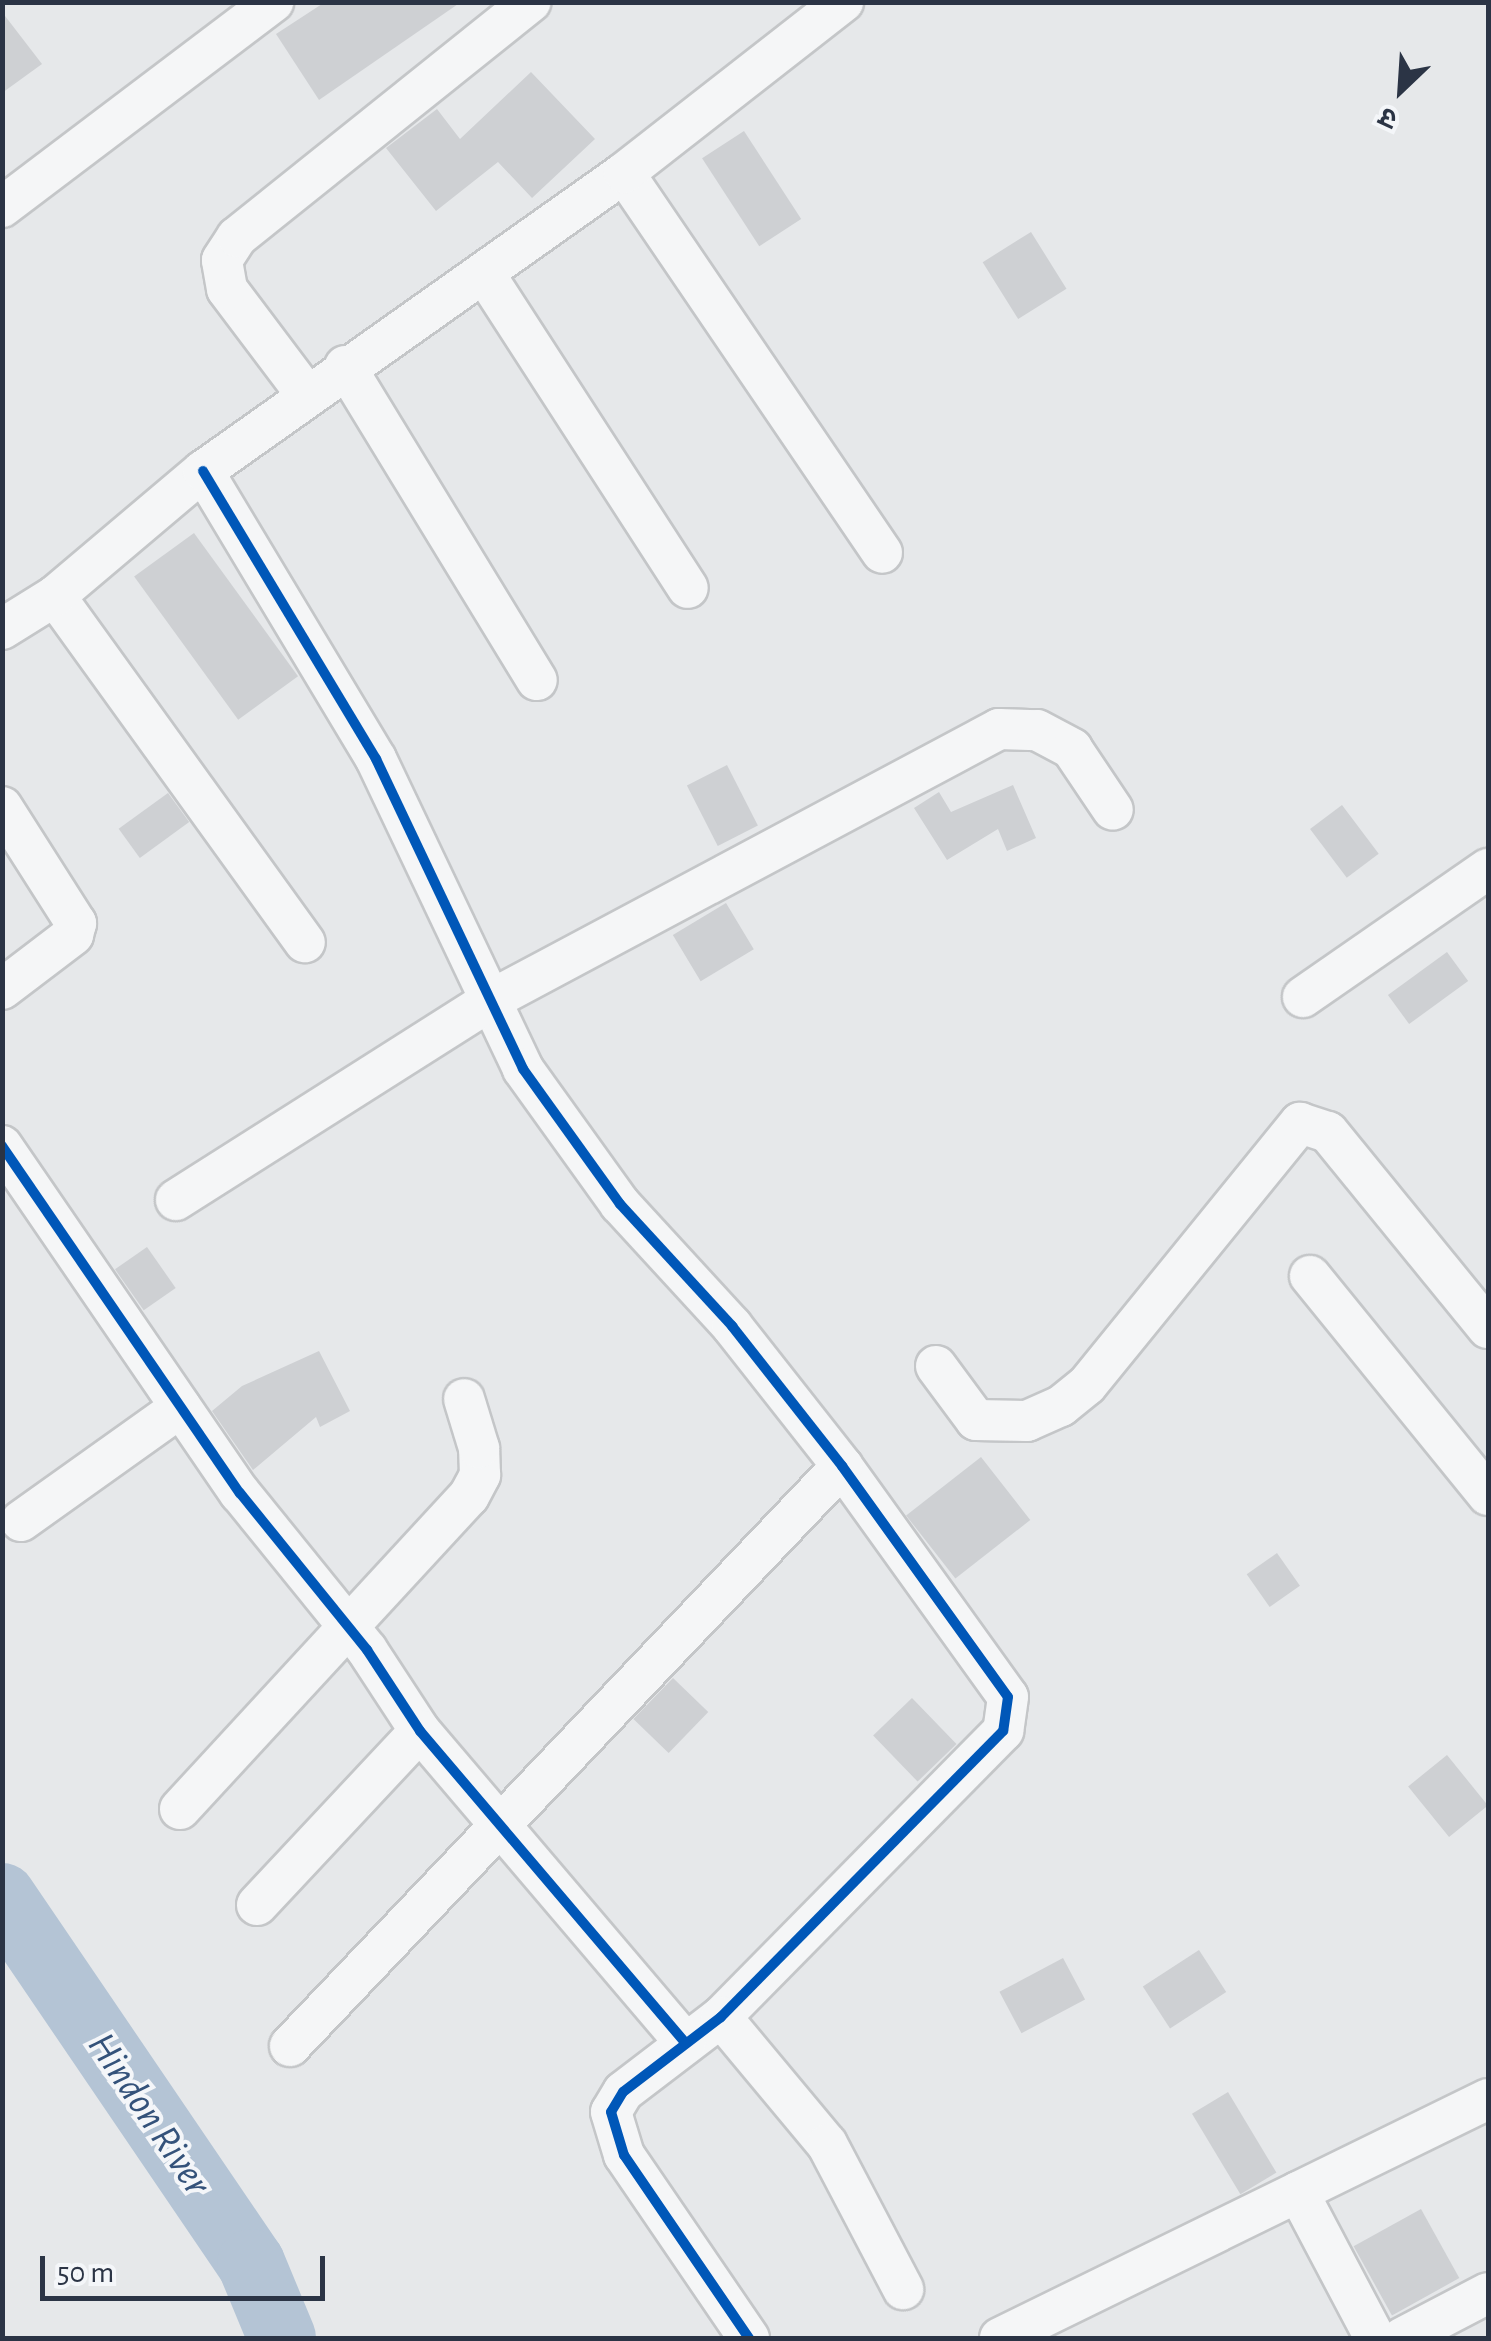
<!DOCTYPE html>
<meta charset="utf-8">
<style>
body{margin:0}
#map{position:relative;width:1491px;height:2341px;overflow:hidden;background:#e6e8ea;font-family:"Alegreya Sans","Noto Sans Devanagari",sans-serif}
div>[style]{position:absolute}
.river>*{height:68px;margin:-34px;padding:0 34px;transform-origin:34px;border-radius:34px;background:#b4c4d5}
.building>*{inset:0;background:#ced0d3;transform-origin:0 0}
.roads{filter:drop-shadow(2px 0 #c4c6c8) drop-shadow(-2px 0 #c4c6c8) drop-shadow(0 2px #c4c6c8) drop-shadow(0 -2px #c4c6c8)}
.minor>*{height:40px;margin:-20px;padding:0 20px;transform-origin:20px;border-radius:20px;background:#f5f6f7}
.cycleway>*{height:10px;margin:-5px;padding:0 5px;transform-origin:5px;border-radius:5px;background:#0057b8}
span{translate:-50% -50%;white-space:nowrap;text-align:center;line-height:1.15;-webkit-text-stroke:8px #f4f6f9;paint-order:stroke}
.water-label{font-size:40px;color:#34527a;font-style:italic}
.frame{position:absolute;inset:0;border:5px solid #2b3445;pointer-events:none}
.north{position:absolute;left:1351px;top:40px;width:100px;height:100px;-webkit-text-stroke:8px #f4f6f9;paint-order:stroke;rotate:205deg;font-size:28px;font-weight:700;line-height:40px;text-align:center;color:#2b3445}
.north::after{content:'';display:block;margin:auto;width:35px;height:45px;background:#2b3445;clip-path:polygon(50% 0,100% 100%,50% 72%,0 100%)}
.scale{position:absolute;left:40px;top:2256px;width:285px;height:45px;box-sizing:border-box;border:5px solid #2b3445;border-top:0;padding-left:12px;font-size:30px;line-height:35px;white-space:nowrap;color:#2b3445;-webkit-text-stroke:8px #f4f6f9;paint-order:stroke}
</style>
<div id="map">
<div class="river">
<i style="left:2px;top:1897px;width:443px;rotate:55.8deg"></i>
<i style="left:251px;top:2263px;width:81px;rotate:67.5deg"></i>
</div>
<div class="building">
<i style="clip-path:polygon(325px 2px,461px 2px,319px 100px,276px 34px)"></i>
<i style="clip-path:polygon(2px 12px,42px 64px,2px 93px)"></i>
<i style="clip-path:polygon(531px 72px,595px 139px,532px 198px,498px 162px,436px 211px,386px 148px,437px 109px,460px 139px)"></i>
<i style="left:744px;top:131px;width:105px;height:50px;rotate:57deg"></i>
<i style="left:1031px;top:232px;width:67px;height:57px;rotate:58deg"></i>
<i style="left:194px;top:533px;width:177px;height:74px;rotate:54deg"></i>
<i style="left:727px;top:765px;width:68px;height:45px;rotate:63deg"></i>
<i style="clip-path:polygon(1013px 785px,1036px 838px,1007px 851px,998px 829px,947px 860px,914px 808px,939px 792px,951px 812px)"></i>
<i style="left:168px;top:793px;width:36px;height:61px;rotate:54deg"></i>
<i style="left:1342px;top:805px;width:61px;height:40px;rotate:53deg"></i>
<i style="left:726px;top:903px;width:54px;height:62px;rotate:59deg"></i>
<i style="left:1447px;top:952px;width:36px;height:73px;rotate:54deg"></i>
<i style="left:147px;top:1247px;width:50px;height:39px;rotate:55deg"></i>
<i style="clip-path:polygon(319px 1351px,350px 1411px,320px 1427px,316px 1417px,253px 1470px,212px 1411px,242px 1386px)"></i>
<i style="left:981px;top:1457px;width:80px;height:95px;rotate:52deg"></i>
<i style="left:1277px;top:1553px;width:40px;height:37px;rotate:55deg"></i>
<i style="left:673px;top:1678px;width:49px;height:57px;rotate:44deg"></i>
<i style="left:912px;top:1698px;width:64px;height:54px;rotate:46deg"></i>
<i style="left:1447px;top:1755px;width:65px;height:50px;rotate:51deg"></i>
<i style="left:1199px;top:1950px;width:50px;height:67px;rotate:57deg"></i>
<i style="left:1063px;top:1958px;width:47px;height:72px;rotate:62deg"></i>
<i style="left:1228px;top:2092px;width:94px;height:42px;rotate:59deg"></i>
<i style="left:1421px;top:2209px;width:79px;height:77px;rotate:61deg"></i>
</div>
<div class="roads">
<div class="minor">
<i style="left:624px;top:173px;width:459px;rotate:55.8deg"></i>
<i style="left:2px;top:207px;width:340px;rotate:-37.1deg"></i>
<i style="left:484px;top:273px;width:375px;rotate:57.1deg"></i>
<i style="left:345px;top:366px;width:368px;rotate:58.6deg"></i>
<i style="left:306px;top:394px;width:131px;rotate:-127deg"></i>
<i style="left:227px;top:289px;width:29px;rotate:-100deg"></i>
<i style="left:222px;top:260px;width:27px;rotate:-57deg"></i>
<i style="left:237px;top:237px;width:376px;rotate:-38.7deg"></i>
<i style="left:203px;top:471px;width:336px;rotate:59deg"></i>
<i style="left:376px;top:759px;width:343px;rotate:64.6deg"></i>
<i style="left:523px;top:1069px;width:166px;rotate:54.3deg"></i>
<i style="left:620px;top:1204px;width:166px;rotate:47.4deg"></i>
<i style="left:732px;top:1326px;width:178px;rotate:51.8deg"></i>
<i style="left:842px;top:1466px;width:284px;rotate:54.3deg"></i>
<i style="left:1008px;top:1697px;width:34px;rotate:98deg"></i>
<i style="left:1003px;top:1731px;width:402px;rotate:134.6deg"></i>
<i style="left:721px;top:2017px;width:123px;rotate:142.6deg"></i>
<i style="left:623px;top:2092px;width:23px;rotate:121deg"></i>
<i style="left:611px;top:2112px;width:45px;rotate:73.2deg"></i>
<i style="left:624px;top:2155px;width:222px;rotate:55.7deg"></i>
<i style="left:55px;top:596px;width:427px;rotate:54.2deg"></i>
<i style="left:2px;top:629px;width:62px;rotate:-31.9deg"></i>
<i style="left:55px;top:596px;width:194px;rotate:-40.2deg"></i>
<i style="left:203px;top:471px;width:516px;rotate:-35.29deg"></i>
<i style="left:624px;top:173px;width:278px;rotate:-38deg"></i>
<i style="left:2px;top:807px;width:138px;rotate:57.5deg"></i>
<i style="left:76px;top:923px;width:12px;rotate:104deg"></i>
<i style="left:73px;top:935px;width:89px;rotate:142.7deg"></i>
<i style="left:1303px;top:997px;width:225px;rotate:-34.7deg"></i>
<i style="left:2px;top:1146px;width:421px;rotate:55.6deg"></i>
<i style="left:240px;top:1493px;width:202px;rotate:51deg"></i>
<i style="left:367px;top:1650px;width:97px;rotate:56.8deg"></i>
<i style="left:420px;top:1731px;width:410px;rotate:49.6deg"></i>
<i style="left:176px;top:1200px;width:371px;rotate:-32.4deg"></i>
<i style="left:489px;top:1001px;width:578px;rotate:-28.07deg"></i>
<i style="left:999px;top:729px;width:38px;rotate:2deg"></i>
<i style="left:1037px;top:730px;width:40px;rotate:28deg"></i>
<i style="left:1072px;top:749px;width:73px;rotate:56.1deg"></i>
<i style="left:1310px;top:1276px;width:282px;rotate:50.9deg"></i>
<i style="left:936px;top:1366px;width:67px;rotate:53.5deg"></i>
<i style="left:976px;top:1420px;width:51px;rotate:1.1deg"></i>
<i style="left:1027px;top:1421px;width:37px;rotate:-24deg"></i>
<i style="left:1061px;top:1406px;width:33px;rotate:-39deg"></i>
<i style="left:1087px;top:1385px;width:338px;rotate:-50.9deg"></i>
<i style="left:1300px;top:1123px;width:29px;rotate:18deg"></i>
<i style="left:1328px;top:1132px;width:253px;rotate:50.8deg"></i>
<i style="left:21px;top:1521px;width:196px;rotate:-35.5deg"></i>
<i style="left:180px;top:1809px;width:426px;rotate:-47.3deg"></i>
<i style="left:469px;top:1496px;width:24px;rotate:-62deg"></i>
<i style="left:480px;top:1475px;width:27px;rotate:-92deg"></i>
<i style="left:479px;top:1448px;width:51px;rotate:-107deg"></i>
<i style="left:257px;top:1905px;width:238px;rotate:-46.9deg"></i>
<i style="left:721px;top:2017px;width:165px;rotate:50.2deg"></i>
<i style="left:827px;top:2144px;width:164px;rotate:62.3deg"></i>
<i style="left:290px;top:2046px;width:801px;rotate:-46.42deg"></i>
<i style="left:1298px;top:2192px;width:165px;rotate:62.2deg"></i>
<i style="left:1000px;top:2338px;width:543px;rotate:-26.09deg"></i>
<i style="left:1402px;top:2338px;width:97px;rotate:-27.6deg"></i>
</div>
</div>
<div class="cycleway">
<i style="left:203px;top:471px;width:336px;rotate:59deg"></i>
<i style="left:376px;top:759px;width:343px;rotate:64.6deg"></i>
<i style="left:523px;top:1069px;width:166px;rotate:54.3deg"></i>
<i style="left:620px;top:1204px;width:166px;rotate:47.4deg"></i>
<i style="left:732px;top:1326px;width:178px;rotate:51.8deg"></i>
<i style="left:842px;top:1466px;width:284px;rotate:54.3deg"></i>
<i style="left:1008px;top:1697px;width:34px;rotate:98deg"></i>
<i style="left:1003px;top:1731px;width:402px;rotate:134.6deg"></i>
<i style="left:721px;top:2017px;width:123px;rotate:142.6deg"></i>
<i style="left:623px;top:2092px;width:23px;rotate:121deg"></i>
<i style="left:611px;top:2112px;width:45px;rotate:73.2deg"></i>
<i style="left:624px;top:2155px;width:222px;rotate:55.7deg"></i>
<i style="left:2px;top:1146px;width:421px;rotate:55.6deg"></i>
<i style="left:240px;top:1493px;width:202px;rotate:51deg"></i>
<i style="left:367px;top:1650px;width:97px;rotate:56.8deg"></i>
<i style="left:420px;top:1731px;width:410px;rotate:49.6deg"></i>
</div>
<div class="water-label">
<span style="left:149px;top:2114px;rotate:56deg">Hindon River</span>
</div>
<div class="frame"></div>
<div class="north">उ</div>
<div class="scale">50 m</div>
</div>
